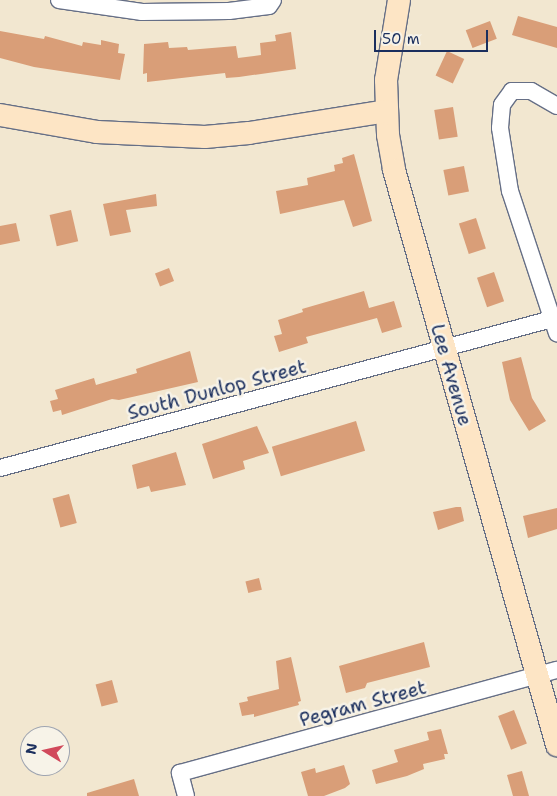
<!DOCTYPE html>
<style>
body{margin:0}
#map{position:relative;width:557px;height:796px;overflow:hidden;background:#f2e7d0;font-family:"Shantell Sans",sans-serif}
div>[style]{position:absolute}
.building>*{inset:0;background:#d99e78;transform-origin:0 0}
.roads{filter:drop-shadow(1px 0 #666f86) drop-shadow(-1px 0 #666f86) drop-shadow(0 1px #666f86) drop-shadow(0 -1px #666f86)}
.street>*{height:16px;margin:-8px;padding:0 8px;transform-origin:8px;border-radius:8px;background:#fff}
.secondary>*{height:22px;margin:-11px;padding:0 11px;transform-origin:11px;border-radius:11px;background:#fde5c5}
span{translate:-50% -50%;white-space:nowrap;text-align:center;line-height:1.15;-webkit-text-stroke:5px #f7f3e8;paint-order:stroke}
.street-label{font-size:19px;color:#1b2f5e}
.north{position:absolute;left:20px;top:726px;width:50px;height:50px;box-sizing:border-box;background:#f7f3e8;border:1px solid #9fa5b1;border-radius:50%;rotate:279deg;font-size:14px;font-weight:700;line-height:20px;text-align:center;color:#1b2f5e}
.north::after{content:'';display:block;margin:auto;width:18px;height:22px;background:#d1495b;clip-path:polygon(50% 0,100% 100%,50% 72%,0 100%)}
.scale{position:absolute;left:374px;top:30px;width:114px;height:22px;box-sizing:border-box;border:2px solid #1b2f5e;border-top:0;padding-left:6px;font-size:15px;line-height:18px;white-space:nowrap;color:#1b2f5e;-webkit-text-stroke:4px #f7f3e8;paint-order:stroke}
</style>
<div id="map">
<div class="building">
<i style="clip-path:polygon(518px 16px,557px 27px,557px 48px,512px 35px)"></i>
<i style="left:490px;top:21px;width:19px;height:26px;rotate:69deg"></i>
<i style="clip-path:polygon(0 31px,44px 39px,45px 36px,82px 46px,83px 42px,101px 45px,101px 40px,119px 44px,118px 53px,125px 54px,120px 80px,34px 67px,0 58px)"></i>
<i style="clip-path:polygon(291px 32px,296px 69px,239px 77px,226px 78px,225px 73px,147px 82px,147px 73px,143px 74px,144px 44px,168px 42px,169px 48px,187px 47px,188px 50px,236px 46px,238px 58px,261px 55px,260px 43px,276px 41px,275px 35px)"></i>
<i style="left:447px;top:51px;width:19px;height:27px;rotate:25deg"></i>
<i style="left:453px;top:107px;width:30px;height:19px;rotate:81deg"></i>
<i style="clip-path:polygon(354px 154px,372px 221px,353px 227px,344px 200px,280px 214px,276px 191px,308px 185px,307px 178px,335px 171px,334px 165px,343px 163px,342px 158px)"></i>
<i style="left:464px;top:166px;width:26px;height:21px;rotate:79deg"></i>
<i style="clip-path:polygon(156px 194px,157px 206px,126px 210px,131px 232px,110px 236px,103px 204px)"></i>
<i style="left:71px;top:210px;width:32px;height:22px;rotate:77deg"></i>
<i style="left:476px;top:218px;width:32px;height:18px;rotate:72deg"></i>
<i style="clip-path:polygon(16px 223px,20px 241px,0 245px,0 226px)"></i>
<i style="left:169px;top:268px;width:14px;height:15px;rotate:69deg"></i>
<i style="left:494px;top:272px;width:31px;height:18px;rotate:71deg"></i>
<i style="clip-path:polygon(364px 291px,369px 308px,394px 301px,402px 327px,382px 333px,377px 318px,306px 337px,308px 343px,279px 352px,274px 336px,282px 334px,278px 320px,303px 312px,302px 309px)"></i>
<i style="clip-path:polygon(190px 351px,198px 382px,119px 400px,112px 399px,62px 415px,61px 410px,53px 412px,50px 401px,58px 399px,55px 390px,94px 378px,96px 385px,137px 373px,136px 369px)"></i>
<i style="clip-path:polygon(521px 357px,532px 398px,546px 421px,529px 431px,510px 400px,502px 362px)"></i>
<i style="left:356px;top:421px;width:31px;height:88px;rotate:73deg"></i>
<i style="clip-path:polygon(257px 426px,269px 453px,243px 461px,245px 469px,213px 479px,202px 444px)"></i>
<i style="clip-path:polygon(176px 452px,186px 485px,151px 492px,149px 486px,137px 489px,132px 465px)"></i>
<i style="left:69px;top:494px;width:30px;height:17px;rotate:75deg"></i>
<i style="clip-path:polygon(456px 507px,461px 507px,464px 521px,438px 530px,433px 512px)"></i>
<i style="clip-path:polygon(557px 508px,557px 529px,528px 538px,523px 516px)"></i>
<i style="left:259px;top:578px;width:12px;height:14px;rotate:76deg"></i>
<i style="clip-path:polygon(424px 642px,430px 667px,367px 683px,365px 688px,346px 693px,339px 666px)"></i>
<i style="clip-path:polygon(291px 657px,301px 701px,298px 702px,299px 705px,254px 717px,254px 714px,242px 716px,239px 703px,248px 701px,247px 697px,279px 689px,276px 661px)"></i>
<i style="left:112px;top:680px;width:23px;height:17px;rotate:75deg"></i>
<i style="left:514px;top:710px;width:36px;height:17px;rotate:69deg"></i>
<i style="clip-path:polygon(441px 729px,448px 754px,444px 754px,445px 759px,423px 764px,424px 769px,407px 776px,376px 784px,372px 770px,398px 762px,394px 750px,429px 740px,427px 732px)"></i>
<i style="clip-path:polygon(344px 765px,350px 784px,345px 788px,324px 796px,308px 796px,301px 772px,315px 768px,316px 773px)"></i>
<i style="clip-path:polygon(522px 771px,529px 796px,513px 796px,507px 775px)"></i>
<i style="clip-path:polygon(134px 779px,139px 796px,87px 796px,87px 793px)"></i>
</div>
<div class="roads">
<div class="street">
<i style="left:59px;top:0;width:84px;rotate:8.2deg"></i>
<i style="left:142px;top:12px;width:87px;rotate:-0.7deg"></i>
<i style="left:229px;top:11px;width:40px;rotate:-7.1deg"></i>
<i style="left:269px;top:6px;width:7px;rotate:-56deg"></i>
<i style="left:557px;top:106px;width:30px;rotate:-150deg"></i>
<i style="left:531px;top:91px;width:19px;rotate:180deg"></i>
<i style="left:512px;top:91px;width:17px;rotate:126deg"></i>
<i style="left:502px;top:105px;width:23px;rotate:95deg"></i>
<i style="left:500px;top:128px;width:64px;rotate:81deg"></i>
<i style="left:510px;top:191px;width:150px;rotate:71.7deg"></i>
<i style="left:0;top:468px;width:572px;rotate:-15.11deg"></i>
<i style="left:186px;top:796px;width:24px;rotate:-105deg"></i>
<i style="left:180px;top:773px;width:391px;rotate:-15.3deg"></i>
</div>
<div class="secondary">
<i style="left:399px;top:0;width:81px;rotate:99.2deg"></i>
<i style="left:386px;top:80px;width:55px;rotate:87.9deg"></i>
<i style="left:388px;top:135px;width:36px;rotate:80deg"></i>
<i style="left:394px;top:170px;width:598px;rotate:74.17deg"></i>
<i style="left:0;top:115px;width:98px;rotate:9.9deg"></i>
<i style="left:97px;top:132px;width:108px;rotate:2.7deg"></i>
<i style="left:205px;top:137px;width:44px;rotate:-5.2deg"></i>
<i style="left:249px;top:133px;width:139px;rotate:-9.1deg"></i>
</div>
</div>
<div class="street-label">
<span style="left:451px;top:375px;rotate:74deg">Lee Avenue</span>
<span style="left:217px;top:390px;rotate:-15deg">South Dunlop Street</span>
<span style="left:363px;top:704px;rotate:-15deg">Pegram Street</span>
</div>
<div class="north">N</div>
<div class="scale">50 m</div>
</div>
